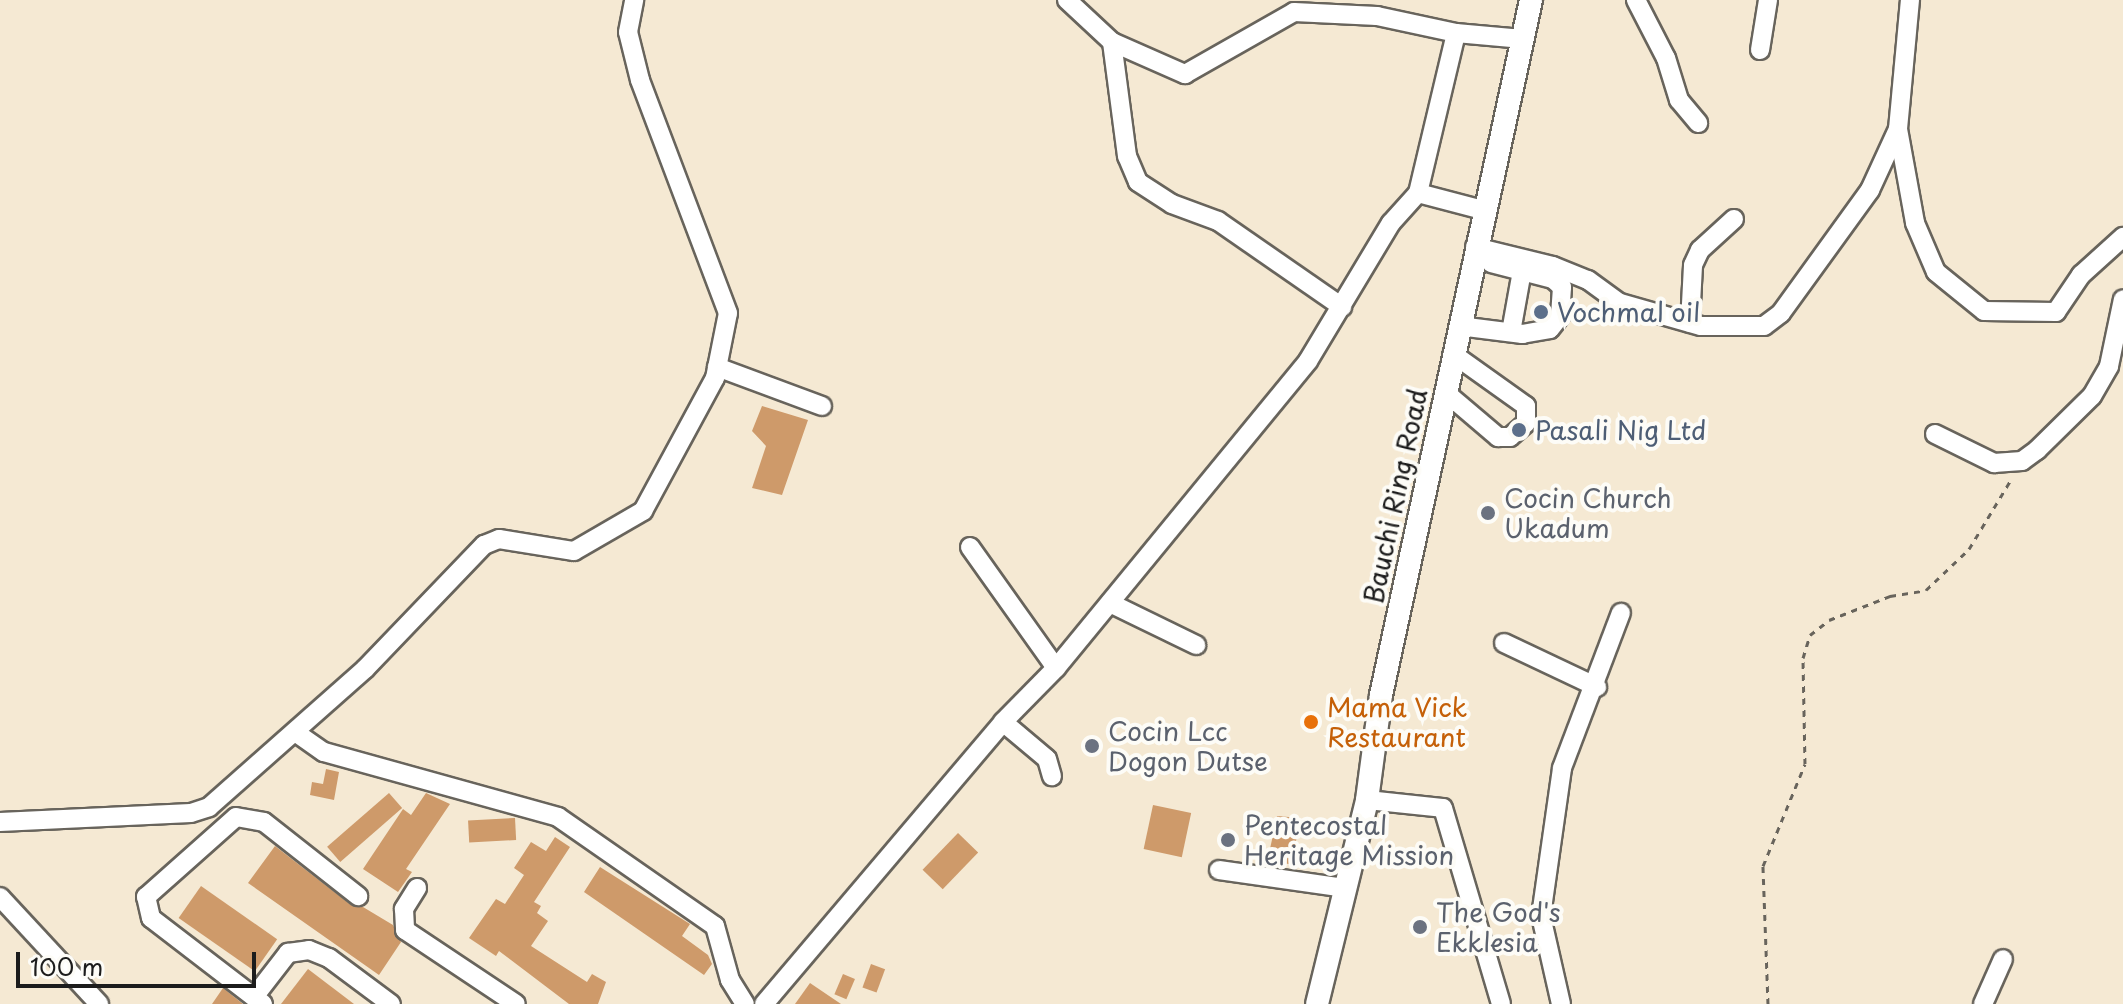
<!DOCTYPE html>
<style>
body{margin:0}
#map{position:relative;width:2123px;height:1004px;overflow:hidden;background:#f5e9d3;font-family:"Playpen Sans",sans-serif}
div>[style]{position:absolute}
.building>*{inset:0;background:#ce9a6a;transform-origin:0 0}
.path>*{height:3px;margin-top:-1.5px;transform-origin:0;background:repeating-linear-gradient(90deg,#68645c 0 6px,transparent 0 12px)}
.roads{filter:drop-shadow(2px 0 #68645c) drop-shadow(-2px 0 #68645c) drop-shadow(0 2px #68645c) drop-shadow(0 -2px #68645c)}
.minor>*{height:18px;margin:-9px;padding:0 9px;transform-origin:9px;border-radius:9px;background:#fff}
.major>*{height:22px;margin:-11px;padding:0 11px;transform-origin:11px;border-radius:11px;background:#fff}
.dots>*{width:22px;height:22px;translate:-50% -50%;box-sizing:border-box;border:4px solid #fdfcf7;border-radius:50%}
span{translate:-50% -50%;white-space:nowrap;text-align:center;line-height:1.15;-webkit-text-stroke:8px #fdfcf7;paint-order:stroke}
.service-label{font-size:26px;color:#4e5e75}
.left{translate:0 -50%;text-align:left}
.street-label{font-size:26px;color:#1c1c1c}
.worship-label{font-size:26px;color:#5b616d}
.food-label{font-size:26px;color:#c56008}
.scale{position:absolute;left:16px;top:952px;width:240px;height:36px;box-sizing:border-box;border:4px solid #1c1c1c;border-top:0;padding-left:10px;font-size:24px;line-height:28px;white-space:nowrap;color:#1c1c1c;-webkit-text-stroke:6px #fdfcf7;paint-order:stroke}
</style>
<div id="map">
<div class="building">
<i style="clip-path:polygon(762px 406px,808px 420px,782px 495px,752px 488px,766px 446px,752px 431px)"></i>
<i style="clip-path:polygon(326px 769px,339px 772px,334px 800px,310px 795px,312px 782px,323px 784px)"></i>
<i style="left:389px;top:793px;width:20px;height:82px;rotate:49deg"></i>
<i style="clip-path:polygon(426px 793px,450px 804px,406px 869px,412px 872px,398px 892px,363px 869px,403px 809px,411px 815px)"></i>
<i style="left:1153px;top:805px;width:39px;height:45px;rotate:12deg"></i>
<i style="clip-path:polygon(1277px 816px,1300px 818px,1292px 864px,1267px 863px)"></i>
<i style="left:515px;top:818px;width:22px;height:47px;rotate:87deg"></i>
<i style="left:958px;top:833px;width:28px;height:51px;rotate:44deg"></i>
<i style="clip-path:polygon(555px 837px,570px 847px,534px 902px,541px 906px,537px 913px,548px 921px,531px 946px,587px 982px,592px 974px,606px 982px,598px 1004px,569px 1004px,499px 951px,496px 956px,469px 938px,496px 899px,505px 904px,524px 875px,514px 868px,531px 842px,546px 851px)"></i>
<i style="clip-path:polygon(275px 846px,351px 905px,363px 907px,393px 925px,401px 942px,379px 975px,248px 883px)"></i>
<i style="clip-path:polygon(600px 867px,690px 924px,682px 936px,708px 955px,712px 964px,704px 975px,584px 892px)"></i>
<i style="left:201px;top:886px;width:93px;height:39px;rotate:35deg"></i>
<i style="left:871px;top:964px;width:15px;height:25px;rotate:20deg"></i>
<i style="clip-path:polygon(308px 969px,354px 1004px,281px 1004px)"></i>
<i style="left:843px;top:974px;width:13px;height:22px;rotate:23deg"></i>
<i style="clip-path:polygon(810px 983px,841px 1004px,795px 1004px)"></i>
<i style="clip-path:polygon(223px 988px,243px 1004px,212px 1004px)"></i>
</div>
<div class="path">
<i style="left:1768px;top:1004px;width:138px;rotate:-92.1deg"></i>
<i style="left:1763px;top:866px;width:110px;rotate:-67.6deg"></i>
<i style="left:1805px;top:764px;width:106px;rotate:-91.1deg"></i>
<i style="left:1803px;top:658px;width:24px;rotate:-73deg"></i>
<i style="left:1810px;top:635px;width:24px;rotate:-38deg"></i>
<i style="left:1829px;top:620px;width:66px;rotate:-21.5deg"></i>
<i style="left:1890px;top:596px;width:36px;rotate:-9deg"></i>
<i style="left:1926px;top:590px;width:59px;rotate:-43.6deg"></i>
<i style="left:1969px;top:549px;width:83px;rotate:-58.8deg"></i>
</div>
<div class="roads">
<div class="minor">
<i style="left:1067px;top:0;width:62px;rotate:43deg"></i>
<i style="left:1112px;top:42px;width:80px;rotate:23.7deg"></i>
<i style="left:1185px;top:74px;width:125px;rotate:-29.6deg"></i>
<i style="left:1294px;top:12px;width:83px;rotate:2.8deg"></i>
<i style="left:1377px;top:16px;width:81px;rotate:12.1deg"></i>
<i style="left:1456px;top:33px;width:67px;rotate:5.1deg"></i>
<i style="left:1636px;top:0;width:65px;rotate:62.7deg"></i>
<i style="left:1666px;top:58px;width:44px;rotate:72.8deg"></i>
<i style="left:1679px;top:100px;width:30px;rotate:50deg"></i>
<i style="left:1112px;top:42px;width:115px;rotate:82.5deg"></i>
<i style="left:1127px;top:156px;width:28px;rotate:67deg"></i>
<i style="left:1138px;top:182px;width:40px;rotate:32.9deg"></i>
<i style="left:1172px;top:204px;width:49px;rotate:20.3deg"></i>
<i style="left:1218px;top:221px;width:151px;rotate:34.7deg"></i>
<i style="left:1760px;top:50px;width:51px;rotate:-80.9deg"></i>
<i style="left:1898px;top:129px;width:96px;rotate:79.7deg"></i>
<i style="left:1915px;top:223px;width:53px;rotate:66.8deg"></i>
<i style="left:1936px;top:272px;width:62px;rotate:39.1deg"></i>
<i style="left:1984px;top:311px;width:72px;rotate:0.8deg"></i>
<i style="left:2056px;top:312px;width:45px;rotate:-56deg"></i>
<i style="left:2081px;top:275px;width:57px;rotate:-42.1deg"></i>
<i style="left:1418px;top:193px;width:164px;rotate:-76.6deg"></i>
<i style="left:1475px;top:247px;width:80px;rotate:13.7deg"></i>
<i style="left:1553px;top:266px;width:38px;rotate:22deg"></i>
<i style="left:1588px;top:280px;width:39px;rotate:36deg"></i>
<i style="left:1620px;top:303px;width:84px;rotate:15.9deg"></i>
<i style="left:1701px;top:326px;width:63px"></i>
<i style="left:1764px;top:326px;width:21px;rotate:-37deg"></i>
<i style="left:1781px;top:313px;width:152px;rotate:-54.1deg"></i>
<i style="left:1870px;top:190px;width:67px;rotate:-65.3deg"></i>
<i style="left:1898px;top:129px;width:130px;rotate:-84.7deg"></i>
<i style="left:1690px;top:323px;width:58px;rotate:-87deg"></i>
<i style="left:1693px;top:265px;width:17px;rotate:-65deg"></i>
<i style="left:1700px;top:250px;width:46px;rotate:-42.4deg"></i>
<i style="left:1459px;top:326px;width:64px;rotate:7.2deg"></i>
<i style="left:1522px;top:334px;width:28px;rotate:-10deg"></i>
<i style="left:1550px;top:329px;width:16px;rotate:-52deg"></i>
<i style="left:1560px;top:316px;width:29px;rotate:-86deg"></i>
<i style="left:1562px;top:287px;width:12px;rotate:-138deg"></i>
<i style="left:1553px;top:279px;width:64px;rotate:-165.5deg"></i>
<i style="left:1511px;top:332px;width:62px;rotate:-79.8deg"></i>
<i style="left:717px;top:367px;width:112px;rotate:20.4deg"></i>
<i style="left:1445px;top:392px;width:70px;rotate:40.3deg"></i>
<i style="left:1498px;top:437px;width:12px"></i>
<i style="left:1510px;top:437px;width:21px;rotate:-41deg"></i>
<i style="left:1526px;top:423px;width:17px;rotate:-90deg"></i>
<i style="left:1526px;top:406px;width:90px;rotate:-144.5deg"></i>
<i style="left:1935px;top:434px;width:66px;rotate:26.2deg"></i>
<i style="left:1994px;top:463px;width:28px;rotate:-4deg"></i>
<i style="left:2022px;top:461px;width:19px;rotate:-36deg"></i>
<i style="left:2037px;top:450px;width:77px;rotate:-44.5deg"></i>
<i style="left:2092px;top:396px;width:34px;rotate:-60deg"></i>
<i style="left:2109px;top:366px;width:68px;rotate:-78.2deg"></i>
<i style="left:970px;top:547px;width:148px;rotate:54.6deg"></i>
<i style="left:1110px;top:603px;width:96px;rotate:26deg"></i>
<i style="left:1504px;top:643px;width:103px;rotate:25.3deg"></i>
<i style="left:1003px;top:722px;width:57px;rotate:40.1deg"></i>
<i style="left:1047px;top:759px;width:18px;rotate:74deg"></i>
<i style="left:295px;top:732px;width:35px;rotate:35deg"></i>
<i style="left:324px;top:752px;width:243px;rotate:15.5deg"></i>
<i style="left:558px;top:817px;width:191px;rotate:34.8deg"></i>
<i style="left:715px;top:926px;width:56px;rotate:74.5deg"></i>
<i style="left:730px;top:980px;width:28px;rotate:58deg"></i>
<i style="left:1367px;top:800px;width:76px;rotate:6deg"></i>
<i style="left:1443px;top:808px;width:204px;rotate:73.5deg"></i>
<i style="left:0;top:822px;width:191px;rotate:-2.7deg"></i>
<i style="left:191px;top:813px;width:19px;rotate:-18deg"></i>
<i style="left:209px;top:807px;width:208px;rotate:-41.5deg"></i>
<i style="left:365px;top:669px;width:172px;rotate:-46.2deg"></i>
<i style="left:484px;top:545px;width:16px;rotate:-22deg"></i>
<i style="left:499px;top:539px;width:76px;rotate:9.1deg"></i>
<i style="left:574px;top:551px;width:80px;rotate:-30.1deg"></i>
<i style="left:643px;top:511px;width:151px;rotate:-61.6deg"></i>
<i style="left:715px;top:378px;width:66px;rotate:-78.7deg"></i>
<i style="left:728px;top:313px;width:249px;rotate:-110.7deg"></i>
<i style="left:640px;top:80px;width:49px;rotate:-104deg"></i>
<i style="left:628px;top:32px;width:33px;rotate:-79deg"></i>
<i style="left:1219px;top:870px;width:128px;rotate:8.1deg"></i>
<i style="left:417px;top:888px;width:25px;rotate:122deg"></i>
<i style="left:404px;top:909px;width:21px;rotate:87deg"></i>
<i style="left:405px;top:930px;width:133px;rotate:33.7deg"></i>
<i style="left:0;top:897px;width:146px;rotate:47.2deg"></i>
<i style="left:254px;top:997px;width:56px;rotate:-52.3deg"></i>
<i style="left:288px;top:953px;width:21px;rotate:-8deg"></i>
<i style="left:309px;top:950px;width:22px;rotate:22deg"></i>
<i style="left:329px;top:958px;width:77px;rotate:36.6deg"></i>
<i style="left:263px;top:1004px;width:141px;rotate:-142.5deg"></i>
<i style="left:151px;top:918px;width:22px;rotate:-103deg"></i>
<i style="left:146px;top:897px;width:120px;rotate:-41.6deg"></i>
<i style="left:236px;top:817px;width:28px;rotate:10deg"></i>
<i style="left:264px;top:822px;width:120px;rotate:38.2deg"></i>
<i style="left:764px;top:1004px;width:370px;rotate:-49.7deg"></i>
<i style="left:1003px;top:722px;width:76px;rotate:-45.5deg"></i>
<i style="left:1056px;top:668px;width:397px;rotate:-50.6deg"></i>
<i style="left:1308px;top:361px;width:161px;rotate:-59deg"></i>
<i style="left:1391px;top:223px;width:40px;rotate:-48deg"></i>
<i style="left:1418px;top:193px;width:67px;rotate:14.7deg"></i>
<i style="left:1561px;top:1004px;width:90px;rotate:-102.8deg"></i>
<i style="left:1541px;top:916px;width:149px;rotate:-81.9deg"></i>
<i style="left:1562px;top:768px;width:166px;rotate:-69.2deg"></i>
<i style="left:1983px;top:1004px;width:49px;rotate:-66deg"></i>
</div>
<div class="major">
<i style="left:1317px;top:1004px;width:210px;rotate:-76.2deg"></i>
<i style="left:1367px;top:800px;width:106px;rotate:-82.4deg"></i>
<i style="left:1381px;top:695px;width:711px;rotate:-77.82deg"></i>
</div>
</div>
<div class="dots">
<i style="left:1541px;top:312px;background:#5c6f8a"></i>
<i style="left:1519px;top:430px;background:#5c6f8a"></i>
<i style="left:1488px;top:513px;background:#6b7280"></i>
<i style="left:1311px;top:722px;background:#e8710a"></i>
<i style="left:1092px;top:746px;background:#6b7280"></i>
<i style="left:1228px;top:840px;background:#6b7280"></i>
<i style="left:1420px;top:927px;background:#6b7280"></i>
</div>
<div class="service-label">
<span class="left" style="left:1557px;top:312px">Vochmal oil</span>
<span class="left" style="left:1535px;top:430px">Pasali Nig Ltd</span>
</div>
<div class="street-label">
<span style="left:1395px;top:496px;rotate:-78deg">Bauchi Ring Road</span>
</div>
<div class="worship-label">
<span class="left" style="left:1504px;top:513px">Cocin Church<br>Ukadum</span>
<span class="left" style="left:1108px;top:746px">Cocin Lcc<br>Dogon Dutse</span>
<span class="left" style="left:1244px;top:840px">Pentecostal<br>Heritage Mission</span>
<span class="left" style="left:1436px;top:927px">The God's<br>Ekklesia</span>
</div>
<div class="food-label">
<span class="left" style="left:1327px;top:722px">Mama Vick<br>Restaurant</span>
</div>
<div class="scale">100 m</div>
</div>
